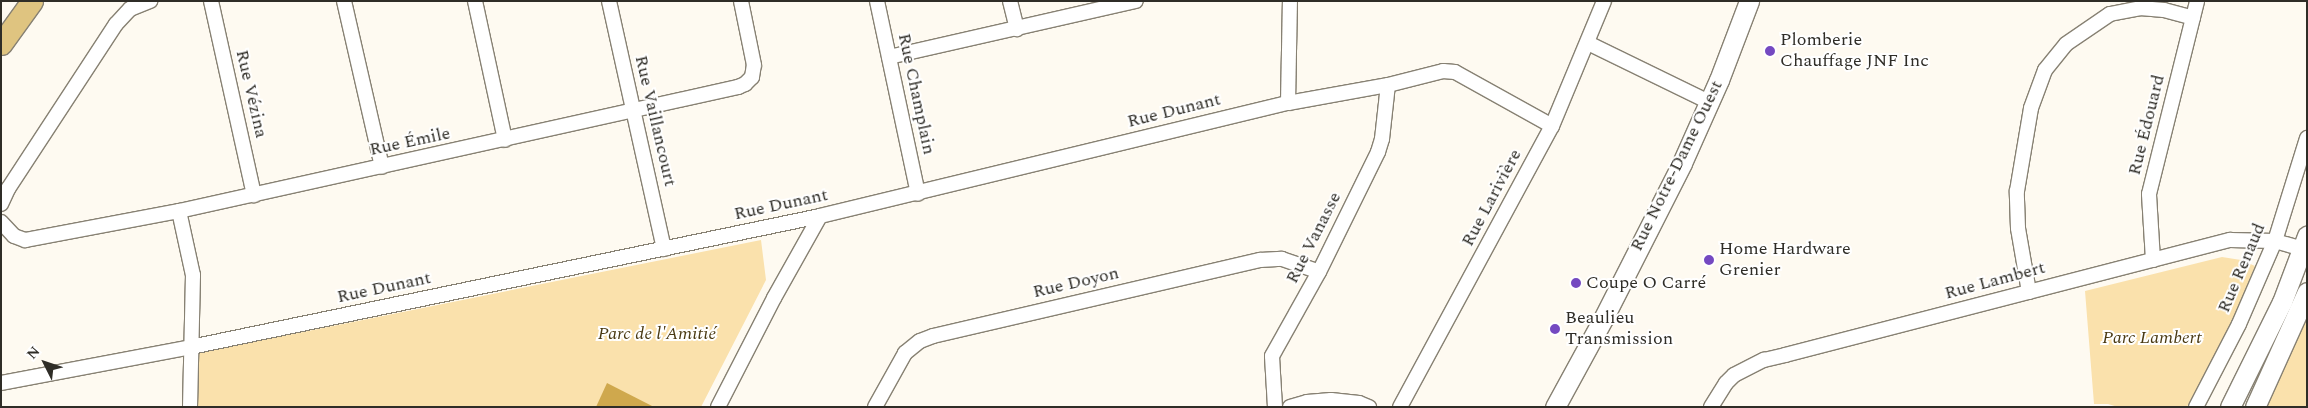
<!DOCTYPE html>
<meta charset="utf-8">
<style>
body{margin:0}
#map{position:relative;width:2308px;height:408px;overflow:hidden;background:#fefaf1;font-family:Spectral,serif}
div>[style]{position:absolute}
.green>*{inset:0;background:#fae1ac}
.water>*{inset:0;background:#cfa84d}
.roads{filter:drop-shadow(1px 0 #878173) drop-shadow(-1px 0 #878173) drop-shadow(0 1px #878173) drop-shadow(0 -1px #878173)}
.street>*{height:14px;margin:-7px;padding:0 7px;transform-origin:7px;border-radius:7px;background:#fff}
.secondary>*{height:19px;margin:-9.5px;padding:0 9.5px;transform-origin:9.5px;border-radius:9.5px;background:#fff}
.primary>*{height:21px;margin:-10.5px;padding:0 10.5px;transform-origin:10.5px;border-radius:10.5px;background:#dfc480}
.dots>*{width:14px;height:14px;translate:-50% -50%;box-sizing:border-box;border:2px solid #fff;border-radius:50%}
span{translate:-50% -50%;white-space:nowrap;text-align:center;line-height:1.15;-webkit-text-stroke:4px #fff;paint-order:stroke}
.poi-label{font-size:18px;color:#2f2d27}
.left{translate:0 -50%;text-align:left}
.street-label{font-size:18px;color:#2f2d27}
.park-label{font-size:18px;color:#493912;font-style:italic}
.frame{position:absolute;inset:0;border:2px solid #2f2d27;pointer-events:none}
.north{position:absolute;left:20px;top:338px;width:50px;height:50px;-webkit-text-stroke:4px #fff;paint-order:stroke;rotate:311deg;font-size:14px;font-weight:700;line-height:20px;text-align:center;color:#2f2d27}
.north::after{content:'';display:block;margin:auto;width:18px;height:22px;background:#2f2d27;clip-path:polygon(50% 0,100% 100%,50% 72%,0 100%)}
</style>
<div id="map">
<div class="green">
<i style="clip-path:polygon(761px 240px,766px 280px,701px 407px,197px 407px,197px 351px,288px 335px)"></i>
<i style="clip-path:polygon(2222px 257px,2241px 260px,2255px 266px,2234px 317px,2187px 407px,2118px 407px,2108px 404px,2094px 404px,2085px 291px)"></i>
<i style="clip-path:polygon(2307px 311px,2307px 407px,2264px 407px)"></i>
</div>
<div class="water">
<i style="clip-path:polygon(607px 383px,654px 407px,596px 407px)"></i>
</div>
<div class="roads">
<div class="street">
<i style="left:211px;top:1px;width:199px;rotate:77.5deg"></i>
<i style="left:344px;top:1px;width:170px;rotate:77.1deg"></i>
<i style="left:475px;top:1px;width:142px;rotate:77.8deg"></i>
<i style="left:609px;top:1px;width:254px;rotate:77.5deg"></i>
<i style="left:877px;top:1px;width:197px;rotate:78deg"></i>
<i style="left:1010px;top:1px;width:29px;rotate:76deg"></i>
<i style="left:1588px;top:43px;width:135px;rotate:26deg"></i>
<i style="left:889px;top:57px;width:253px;rotate:-12.8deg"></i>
<i style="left:1288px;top:103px;width:102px;rotate:-88.9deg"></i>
<i style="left:1px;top:204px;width:17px;rotate:-65deg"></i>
<i style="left:8px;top:189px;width:197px;rotate:-56.8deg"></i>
<i style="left:116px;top:24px;width:21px;rotate:-47deg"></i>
<i style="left:130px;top:9px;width:22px;rotate:-22deg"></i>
<i style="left:179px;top:211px;width:66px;rotate:77.7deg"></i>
<i style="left:193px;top:275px;width:132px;rotate:91.3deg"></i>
<i style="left:1px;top:222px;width:19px;rotate:47deg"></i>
<i style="left:14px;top:236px;width:12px;rotate:20deg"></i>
<i style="left:25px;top:240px;width:157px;rotate:-10.7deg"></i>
<i style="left:179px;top:211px;width:573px;rotate:-12.51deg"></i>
<i style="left:738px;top:87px;width:8px;rotate:-23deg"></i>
<i style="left:745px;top:84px;width:10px;rotate:-45deg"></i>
<i style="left:752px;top:77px;width:12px;rotate:-81deg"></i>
<i style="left:754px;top:65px;width:65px;rotate:-101.5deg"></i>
<i style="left:2153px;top:260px;width:66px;rotate:-93.5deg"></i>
<i style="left:2149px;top:194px;width:199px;rotate:-76deg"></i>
<i style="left:2029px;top:292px;width:65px;rotate:-99.8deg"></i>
<i style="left:2018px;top:228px;width:37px;rotate:-92deg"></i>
<i style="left:2017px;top:191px;width:84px;rotate:-80.4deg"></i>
<i style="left:2031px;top:108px;width:40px;rotate:-69.8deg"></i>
<i style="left:2045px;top:70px;width:33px;rotate:-51deg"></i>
<i style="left:2066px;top:44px;width:53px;rotate:-34.3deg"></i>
<i style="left:2110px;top:14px;width:31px;rotate:-11deg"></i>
<i style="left:2140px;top:8px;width:24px;rotate:5deg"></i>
<i style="left:2164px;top:10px;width:30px;rotate:15deg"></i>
<i style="left:1px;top:383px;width:193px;rotate:-10.7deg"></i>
<i style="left:191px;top:347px;width:642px;rotate:-11.76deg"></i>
<i style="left:820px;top:216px;width:481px;rotate:-13.6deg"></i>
<i style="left:1288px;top:103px;width:102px;rotate:-10.2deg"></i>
<i style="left:1388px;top:85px;width:57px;rotate:-14.3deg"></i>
<i style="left:1443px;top:71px;width:12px;rotate:5deg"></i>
<i style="left:1455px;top:72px;width:111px;rotate:29.1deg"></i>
<i style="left:718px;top:407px;width:123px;rotate:-62.8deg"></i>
<i style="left:774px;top:298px;width:94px;rotate:-60.7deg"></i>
<i style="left:875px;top:407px;width:62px;rotate:-60.9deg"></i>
<i style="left:905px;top:353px;width:19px;rotate:-39deg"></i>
<i style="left:920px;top:341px;width:14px;rotate:-21deg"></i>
<i style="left:933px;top:336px;width:336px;rotate:-13.1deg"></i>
<i style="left:1260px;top:260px;width:22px;rotate:-3deg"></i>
<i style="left:1282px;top:259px;width:39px;rotate:19deg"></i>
<i style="left:1275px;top:407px;width:51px;rotate:-93.4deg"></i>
<i style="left:1272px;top:356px;width:96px;rotate:-60.8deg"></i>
<i style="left:1319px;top:272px;width:134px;rotate:-63.8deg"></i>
<i style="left:1378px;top:152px;width:14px;rotate:-73deg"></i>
<i style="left:1382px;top:139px;width:54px;rotate:-83.7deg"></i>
<i style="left:1290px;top:407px;width:18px;rotate:-16deg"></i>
<i style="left:1307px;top:402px;width:24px;rotate:-5deg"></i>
<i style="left:1331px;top:400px;width:28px;rotate:6deg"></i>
<i style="left:1359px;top:403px;width:11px;rotate:22deg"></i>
<i style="left:1400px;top:407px;width:319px;rotate:-61.6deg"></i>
<i style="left:1552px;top:126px;width:135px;rotate:-67.4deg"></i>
<i style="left:1711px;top:407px;width:28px;rotate:-58deg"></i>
<i style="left:1726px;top:383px;width:11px;rotate:-45deg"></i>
<i style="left:1734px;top:375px;width:34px;rotate:-27deg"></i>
<i style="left:1764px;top:360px;width:22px;rotate:-13deg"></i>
<i style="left:1785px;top:355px;width:460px;rotate:-14.5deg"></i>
<i style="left:2230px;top:240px;width:45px;rotate:1.3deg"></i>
<i style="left:2275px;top:241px;width:33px;rotate:16deg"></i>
<i style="left:2196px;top:407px;width:93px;rotate:-62.6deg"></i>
<i style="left:2239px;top:324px;width:90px;rotate:-66.6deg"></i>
<i style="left:2275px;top:241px;width:108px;rotate:-72.7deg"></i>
</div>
<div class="secondary">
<i style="left:1555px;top:407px;width:100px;rotate:-61.4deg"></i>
<i style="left:1603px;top:319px;width:175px;rotate:-63.1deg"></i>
<i style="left:1682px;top:163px;width:91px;rotate:-66deg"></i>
<i style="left:1719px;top:80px;width:85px;rotate:-69.2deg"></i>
<i style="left:2230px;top:407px;width:117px;rotate:-63.7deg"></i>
<i style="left:2282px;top:302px;width:71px;rotate:-69.3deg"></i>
<i style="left:2255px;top:407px;width:126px;rotate:-65.7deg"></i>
</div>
<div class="primary">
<i style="left:1px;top:44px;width:53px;rotate:-54.2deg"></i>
</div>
</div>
<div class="dots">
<i style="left:1770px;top:51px;background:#7449c1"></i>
<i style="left:1709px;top:260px;background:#7449c1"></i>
<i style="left:1576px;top:283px;background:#7449c1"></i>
<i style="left:1555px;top:329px;background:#7449c1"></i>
</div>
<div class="poi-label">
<span class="left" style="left:1780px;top:51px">Plomberie<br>Chauffage JNF Inc</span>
<span class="left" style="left:1719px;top:260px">Home Hardware<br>Grenier</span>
<span class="left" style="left:1586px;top:283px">Coupe O Carré</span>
<span class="left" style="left:1565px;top:329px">Beaulieu<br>Transmission</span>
</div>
<div class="street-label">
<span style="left:251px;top:94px;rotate:77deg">Rue Vézina</span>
<span style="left:916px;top:94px;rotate:78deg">Rue Champlain</span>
<span style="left:1174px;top:111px;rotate:-14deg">Rue Dunant</span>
<span style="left:655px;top:121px;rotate:77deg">Rue Vaillancourt</span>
<span style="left:2147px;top:125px;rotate:-76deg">Rue Édouard</span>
<span style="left:410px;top:142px;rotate:-12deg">Rue Émile</span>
<span style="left:1677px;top:166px;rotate:-64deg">Rue Notre-Dame Ouest</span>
<span style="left:1492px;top:198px;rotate:-62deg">Rue Larivière</span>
<span style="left:781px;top:205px;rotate:-12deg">Rue Dunant</span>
<span style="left:1314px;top:238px;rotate:-63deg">Rue Vanasse</span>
<span style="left:2242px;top:268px;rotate:-67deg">Rue Renaud</span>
<span style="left:1995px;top:281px;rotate:-15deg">Rue Lambert</span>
<span style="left:1076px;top:283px;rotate:-13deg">Rue Doyon</span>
<span style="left:384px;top:288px;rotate:-12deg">Rue Dunant</span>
</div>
<div class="park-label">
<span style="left:657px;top:334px">Parc de l'Amitié</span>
<span style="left:2152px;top:338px">Parc Lambert</span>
</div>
<div class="frame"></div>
<div class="north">N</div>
</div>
